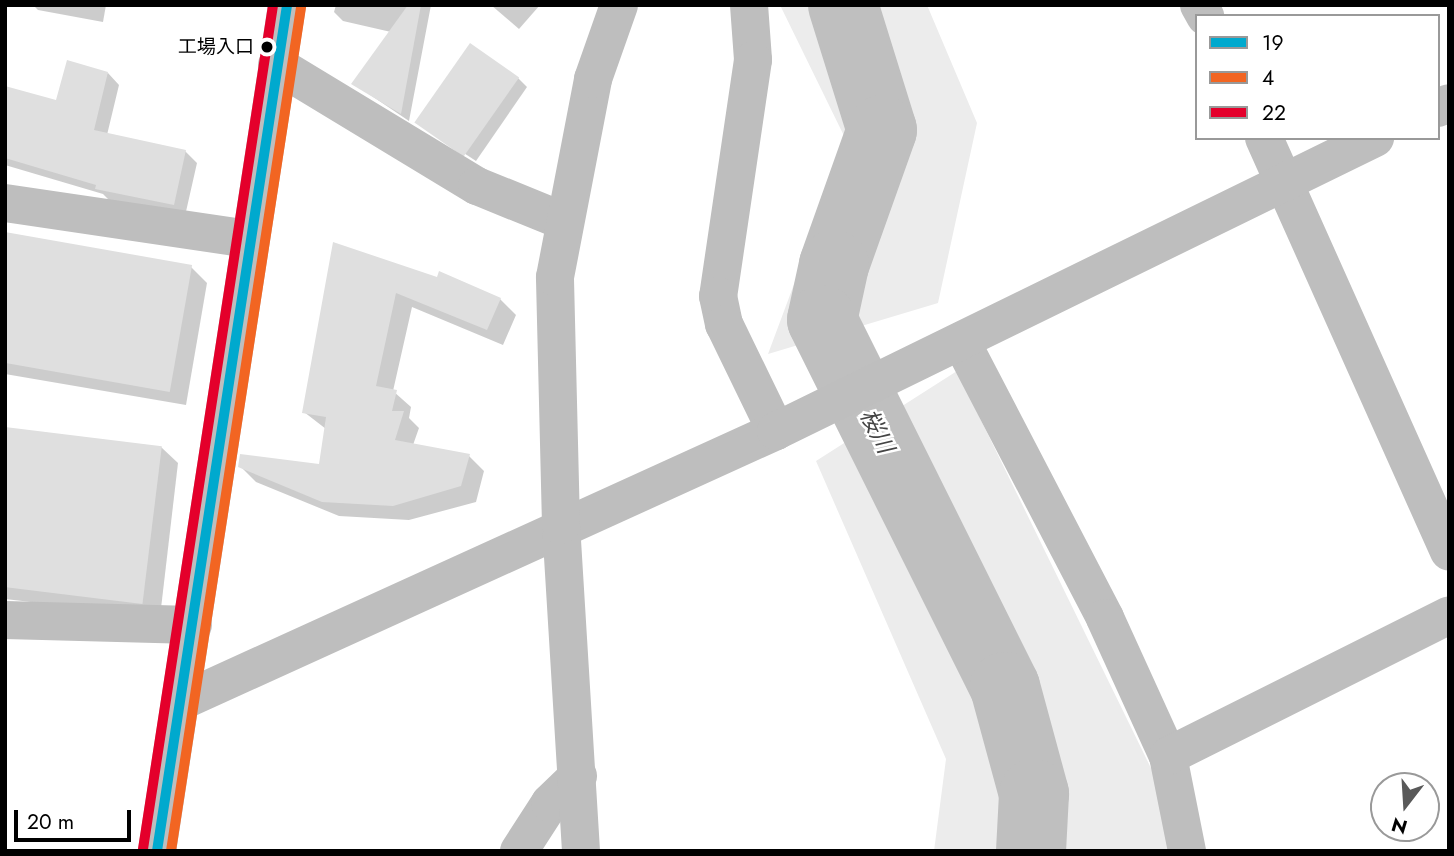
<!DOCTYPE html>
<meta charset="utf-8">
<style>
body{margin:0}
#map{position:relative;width:1454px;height:856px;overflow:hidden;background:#fff;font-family:Jost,"Noto Sans JP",sans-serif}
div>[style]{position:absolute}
.green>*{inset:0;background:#ececec}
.water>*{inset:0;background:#bfbfbf}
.shadow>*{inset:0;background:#0003}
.river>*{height:70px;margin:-35px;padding:0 35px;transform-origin:35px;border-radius:35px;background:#bfbfbf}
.building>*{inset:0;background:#dfdfdf;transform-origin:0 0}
.minor>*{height:38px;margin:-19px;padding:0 19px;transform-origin:19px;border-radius:19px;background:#bebebe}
.bus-1>*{height:10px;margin:-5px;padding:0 5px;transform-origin:5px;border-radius:5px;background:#00a9ce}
.bus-2>*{height:10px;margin:-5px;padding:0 5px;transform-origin:5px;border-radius:5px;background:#f26522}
.bus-3>*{height:10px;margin:-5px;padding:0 5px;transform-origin:5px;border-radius:5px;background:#e4002b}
.dots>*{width:19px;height:19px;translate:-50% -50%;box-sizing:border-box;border:4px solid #fff;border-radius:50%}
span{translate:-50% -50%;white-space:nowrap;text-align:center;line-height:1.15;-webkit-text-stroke:5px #fff;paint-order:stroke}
.bus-label{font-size:19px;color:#000}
.right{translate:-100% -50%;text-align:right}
.water-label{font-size:23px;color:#444;font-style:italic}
.frame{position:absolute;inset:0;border:7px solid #000;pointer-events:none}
.legend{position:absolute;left:1195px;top:14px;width:245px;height:126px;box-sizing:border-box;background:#fff;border:2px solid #999;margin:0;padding:9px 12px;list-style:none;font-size:21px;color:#000}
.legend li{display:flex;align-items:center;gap:14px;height:35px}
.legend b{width:35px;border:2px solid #999}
.north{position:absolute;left:1370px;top:772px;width:70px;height:70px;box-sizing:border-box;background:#fff;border:2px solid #999;border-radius:50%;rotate:197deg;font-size:19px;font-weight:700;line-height:28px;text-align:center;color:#000}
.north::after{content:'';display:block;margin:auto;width:24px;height:32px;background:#595959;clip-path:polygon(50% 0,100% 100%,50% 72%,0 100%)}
.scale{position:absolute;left:14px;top:810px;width:117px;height:32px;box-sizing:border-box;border:4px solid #000;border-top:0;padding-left:9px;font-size:21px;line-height:24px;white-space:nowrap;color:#000;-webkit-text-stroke:5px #fff;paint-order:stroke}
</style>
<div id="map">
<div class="green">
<i style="clip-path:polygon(780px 5px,927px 5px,977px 123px,938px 303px,768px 354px,847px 142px)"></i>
<i style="clip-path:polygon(957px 371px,1168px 803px,1172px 851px,934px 851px,946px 759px,816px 461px)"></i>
</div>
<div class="water">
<i style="clip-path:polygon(829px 5px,858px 5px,896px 133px,848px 269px,821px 262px,867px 128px)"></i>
</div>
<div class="shadow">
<i style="clip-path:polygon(33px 5px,106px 5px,103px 22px,38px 10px)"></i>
<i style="clip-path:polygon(336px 5px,431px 5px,409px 121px,354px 84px,391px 32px,343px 21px,334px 12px)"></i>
<i style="clip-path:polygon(491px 5px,540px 5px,519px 29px)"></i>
<i style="clip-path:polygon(108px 73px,119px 85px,107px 135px,185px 151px,197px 163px,185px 216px,109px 200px,103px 194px,5px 165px,5px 87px,57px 103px)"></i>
<i style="clip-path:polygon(518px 78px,527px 87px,476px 161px,418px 123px)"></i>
<i style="clip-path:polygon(5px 234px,191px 267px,207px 283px,186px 405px,5px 374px)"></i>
<i style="clip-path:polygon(334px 244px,500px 299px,516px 315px,503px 345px,412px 307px,393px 391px,411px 407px,409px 418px,419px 428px,413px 445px,469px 456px,484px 471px,476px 502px,409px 520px,339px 516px,256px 482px,240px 466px,320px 465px,326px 429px,304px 412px)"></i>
<i style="clip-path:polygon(5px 429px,161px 447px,178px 463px,160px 617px,5px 599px)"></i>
</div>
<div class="river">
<i style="left:843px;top:5px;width:131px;rotate:72.7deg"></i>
<i style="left:882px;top:130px;width:143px;rotate:109.6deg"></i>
<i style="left:834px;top:265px;width:56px;rotate:102.3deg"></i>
<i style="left:822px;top:320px;width:410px;rotate:63.5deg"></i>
<i style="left:1005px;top:687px;width:111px;rotate:74.8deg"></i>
<i style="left:1034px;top:794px;width:57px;rotate:93deg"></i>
</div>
<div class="building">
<i style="clip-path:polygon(408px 5px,421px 5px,401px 114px,351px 84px)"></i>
<i style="left:470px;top:43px;width:60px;height:97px;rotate:35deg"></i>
<i style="clip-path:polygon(67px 60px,108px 72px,94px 130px,186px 150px,174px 205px,95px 189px,96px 185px,5px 158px,5px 86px,56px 100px)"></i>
<i style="left:5px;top:232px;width:190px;height:129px;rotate:10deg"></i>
<i style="clip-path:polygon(333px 242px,437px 277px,439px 271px,501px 298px,487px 330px,396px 293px,376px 386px,397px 390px,392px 411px,404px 411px,395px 440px,470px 454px,461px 486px,393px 506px,322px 502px,238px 467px,240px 454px,319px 464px,326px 417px,302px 413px)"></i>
<i style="left:5px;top:427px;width:158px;height:159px;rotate:7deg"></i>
</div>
<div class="minor">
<i style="left:749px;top:5px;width:55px;rotate:85.8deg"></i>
<i style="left:753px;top:60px;width:239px;rotate:98.4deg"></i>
<i style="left:718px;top:296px;width:29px;rotate:78deg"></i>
<i style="left:724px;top:324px;width:119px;rotate:64.1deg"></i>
<i style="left:1199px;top:5px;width:13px;rotate:61deg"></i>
<i style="left:277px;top:65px;width:234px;rotate:31.2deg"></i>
<i style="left:477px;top:186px;width:93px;rotate:22.1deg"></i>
<i style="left:1438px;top:108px;width:12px;rotate:-24deg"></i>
<i style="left:1264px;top:138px;width:453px;rotate:65.9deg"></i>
<i style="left:5px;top:203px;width:247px;rotate:8.4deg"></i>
<i style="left:961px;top:341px;width:312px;rotate:62.5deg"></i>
<i style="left:1105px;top:618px;width:152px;rotate:65.5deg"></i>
<i style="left:1168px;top:756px;width:97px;rotate:78.7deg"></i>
<i style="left:5px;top:620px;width:188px;rotate:1.5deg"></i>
<i style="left:180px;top:702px;width:655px;rotate:-24.45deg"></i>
<i style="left:776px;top:431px;width:667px;rotate:-26.07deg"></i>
<i style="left:1168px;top:756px;width:314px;rotate:-26.6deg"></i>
<i style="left:157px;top:851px;width:856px;rotate:-81.26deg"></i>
<i style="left:519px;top:851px;width:57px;rotate:-57.1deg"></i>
<i style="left:550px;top:803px;width:39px;rotate:-44deg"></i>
<i style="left:581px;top:851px;width:327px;rotate:-93.5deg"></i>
<i style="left:561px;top:525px;width:248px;rotate:-91.4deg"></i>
<i style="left:555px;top:277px;width:202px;rotate:-79.1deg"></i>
<i style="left:593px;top:79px;width:78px;rotate:-70.6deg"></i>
</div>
<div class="bus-1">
<i style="left:157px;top:851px;width:856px;rotate:-81.26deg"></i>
</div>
<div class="bus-2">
<i style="left:171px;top:851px;width:854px;rotate:-81.24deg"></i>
</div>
<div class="bus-3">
<i style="left:143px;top:849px;width:854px;rotate:-81.24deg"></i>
</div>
<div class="dots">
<i style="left:267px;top:47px;background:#000"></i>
</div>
<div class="bus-label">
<span class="right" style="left:254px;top:47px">工場入口</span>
</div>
<div class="water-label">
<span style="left:877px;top:431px;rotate:63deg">桜川</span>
</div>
<div class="frame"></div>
<ul class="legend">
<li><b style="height:9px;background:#00a9ce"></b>19</li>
<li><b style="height:9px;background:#f26522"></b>4</li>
<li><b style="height:9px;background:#e4002b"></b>22</li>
</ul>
<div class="north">N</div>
<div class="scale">20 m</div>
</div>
